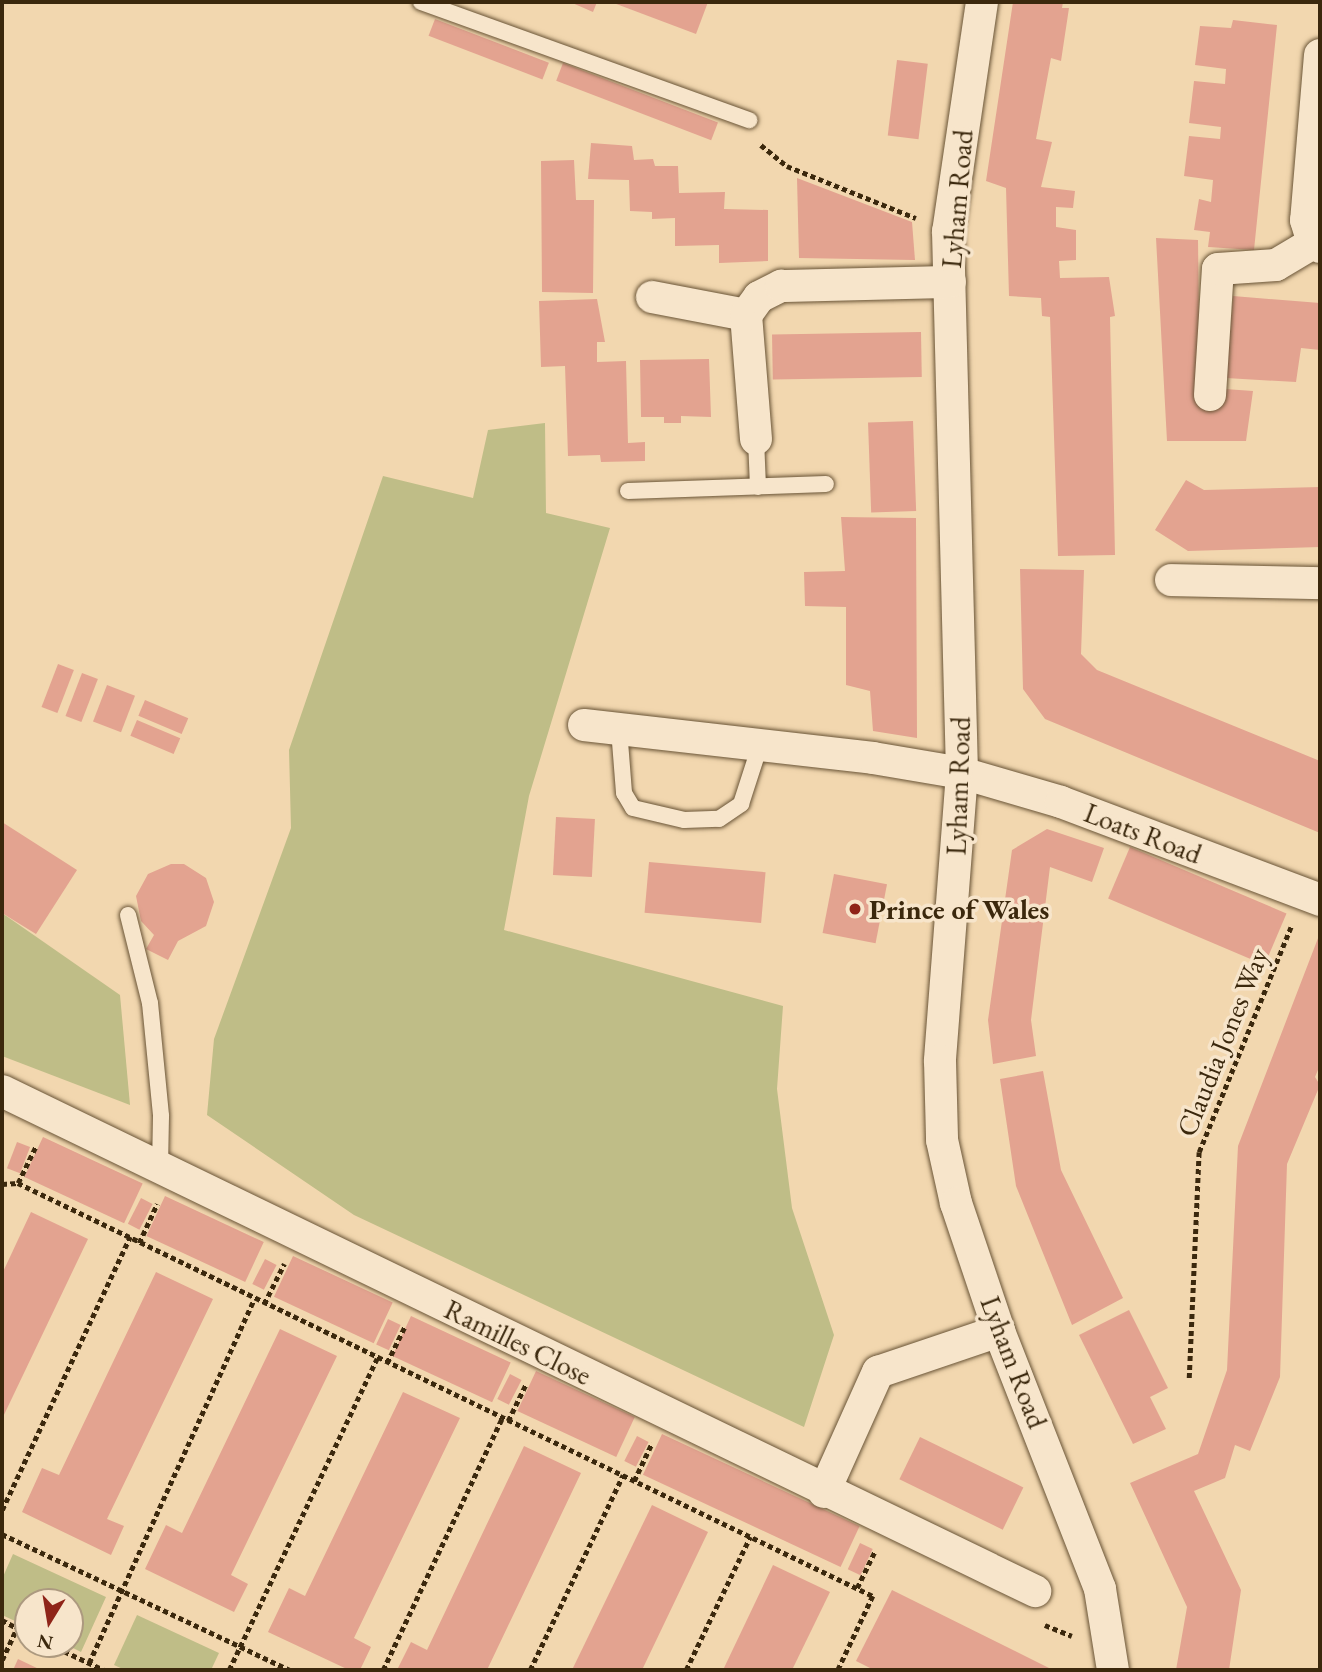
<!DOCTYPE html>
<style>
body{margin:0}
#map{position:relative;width:1322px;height:1672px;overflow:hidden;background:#f2d7af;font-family:"EB Garamond",serif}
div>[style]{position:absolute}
.green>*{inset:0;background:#bfbd87}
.building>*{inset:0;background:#e3a390;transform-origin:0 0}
.path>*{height:4.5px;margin-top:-2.25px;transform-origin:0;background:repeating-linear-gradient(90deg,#3b280d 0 5px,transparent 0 8.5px)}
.roads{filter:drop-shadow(0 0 2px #695436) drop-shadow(0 0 2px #695436)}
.lane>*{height:16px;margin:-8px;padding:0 8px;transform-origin:8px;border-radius:8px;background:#f7e5cb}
.street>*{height:32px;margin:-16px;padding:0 16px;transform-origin:16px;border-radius:16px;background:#f7e5cb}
.dots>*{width:19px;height:19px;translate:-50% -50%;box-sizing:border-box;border:4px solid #f7e5cb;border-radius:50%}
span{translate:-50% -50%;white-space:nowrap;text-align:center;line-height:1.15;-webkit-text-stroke:7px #f7e5cb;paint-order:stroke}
.street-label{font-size:28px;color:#3b280d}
.poi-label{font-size:28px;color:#3b280d;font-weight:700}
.left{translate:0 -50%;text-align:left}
.frame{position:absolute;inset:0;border:4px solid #3b280d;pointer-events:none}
.north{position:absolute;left:14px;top:1588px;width:70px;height:70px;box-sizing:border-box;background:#f7e5cb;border:2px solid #ac997f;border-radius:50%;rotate:191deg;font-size:19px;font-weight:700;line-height:28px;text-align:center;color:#3b280d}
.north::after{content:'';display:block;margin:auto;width:24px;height:32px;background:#8f2418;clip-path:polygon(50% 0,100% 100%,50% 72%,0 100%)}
</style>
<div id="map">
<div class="green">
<div style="clip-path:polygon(545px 423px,546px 513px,610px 528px,529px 796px,504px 930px,783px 1006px,777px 1089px,792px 1208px,834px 1335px,804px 1427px,354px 1215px,207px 1115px,214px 1039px,291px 828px,289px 750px,383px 476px,473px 498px,488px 430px)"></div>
<div style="clip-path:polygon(2px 913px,120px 995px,130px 1105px,2px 1056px)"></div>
<div style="clip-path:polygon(13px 1554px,106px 1597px,81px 1652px,65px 1644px,70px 1644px,70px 1602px,28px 1602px,28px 1627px,2px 1615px,2px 1579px)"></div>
<div style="clip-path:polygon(137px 1615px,219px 1653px,211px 1670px,125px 1670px,114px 1665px)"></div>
</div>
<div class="building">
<div style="clip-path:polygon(570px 2px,597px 2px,593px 12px)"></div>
<div style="clip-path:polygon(611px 2px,708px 2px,696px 34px)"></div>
<div style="clip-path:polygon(1013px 2px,1063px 2px,1062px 8px,1069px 8px,1061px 61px,1051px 58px,1036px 139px,1052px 142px,1041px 187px,1075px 191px,1073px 208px,1056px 207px,1056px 227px,1076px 230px,1076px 260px,1059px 261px,1060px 278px,1109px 277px,1115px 316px,1110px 317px,1115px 555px,1058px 556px,1050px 317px,1042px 316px,1041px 298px,1009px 296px,1006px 188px,986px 181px)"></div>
<div style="left:435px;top:19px;width:122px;height:18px;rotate:21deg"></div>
<div style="clip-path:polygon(1233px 20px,1277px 25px,1254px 250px,1208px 247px,1210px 232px,1194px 230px,1199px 199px,1211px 202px,1213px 180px,1184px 176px,1189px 136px,1220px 139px,1221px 127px,1189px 123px,1194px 81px,1225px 84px,1226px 69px,1195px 65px,1200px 26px,1231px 28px)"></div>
<div style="left:897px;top:60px;width:31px;height:76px;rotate:7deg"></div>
<div style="left:563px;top:63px;width:166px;height:19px;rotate:21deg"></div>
<div style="clip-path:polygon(591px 143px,632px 146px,634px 160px,653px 159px,655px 166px,678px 166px,679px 193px,725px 192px,724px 209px,768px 210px,768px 261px,719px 263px,719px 245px,675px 246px,675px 218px,652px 219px,652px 212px,630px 211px,629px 180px,588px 179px)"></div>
<div style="clip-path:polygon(574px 160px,576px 200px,594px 200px,593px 293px,542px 292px,541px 161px)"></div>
<div style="clip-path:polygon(797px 178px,912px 222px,915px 260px,799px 258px)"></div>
<div style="clip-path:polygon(1156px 238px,1198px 240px,1200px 406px,1220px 407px,1225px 389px,1253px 391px,1246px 441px,1167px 441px)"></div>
<div style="clip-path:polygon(1233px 296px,1320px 303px,1320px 350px,1301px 348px,1296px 382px,1226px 378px)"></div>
<div style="clip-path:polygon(597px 299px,605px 342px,597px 342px,597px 362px,626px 361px,628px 443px,645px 442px,645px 461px,601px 462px,600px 455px,568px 456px,565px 366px,541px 367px,539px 301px)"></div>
<div style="left:921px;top:332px;width:45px;height:149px;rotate:89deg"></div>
<div style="clip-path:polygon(709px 359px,711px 417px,681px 416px,681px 423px,664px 423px,664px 417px,641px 417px,640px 360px)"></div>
<div style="left:913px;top:421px;width:90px;height:45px;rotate:88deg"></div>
<div style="clip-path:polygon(1186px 480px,1204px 490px,1320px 487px,1320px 547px,1188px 551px,1155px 530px)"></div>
<div style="clip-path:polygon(841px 517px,916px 518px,917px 738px,873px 731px,870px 691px,846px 685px,846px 607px,805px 606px,804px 572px,845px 571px)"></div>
<div style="clip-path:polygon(1020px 569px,1084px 570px,1081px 654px,1097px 670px,1320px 761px,1320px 833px,1045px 719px,1023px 689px)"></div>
<div style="left:58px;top:664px;width:17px;height:46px;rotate:21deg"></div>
<div style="left:82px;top:673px;width:17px;height:46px;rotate:21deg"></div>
<div style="left:107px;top:685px;width:30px;height:39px;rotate:21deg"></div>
<div style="left:145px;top:700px;width:47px;height:17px;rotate:23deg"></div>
<div style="left:137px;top:720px;width:47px;height:17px;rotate:23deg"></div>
<div style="left:556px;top:817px;width:39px;height:58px;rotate:3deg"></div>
<div style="clip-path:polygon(2px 822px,77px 870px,36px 934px,2px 913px)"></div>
<div style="clip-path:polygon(1047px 829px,1104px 848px,1092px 882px,1050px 867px,1031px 1020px,1036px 1056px,993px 1064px,988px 1020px,1012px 850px)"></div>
<div style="left:1130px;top:847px;width:170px;height:56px;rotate:23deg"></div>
<div style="left:649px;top:862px;width:117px;height:51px;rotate:5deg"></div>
<div style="clip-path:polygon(171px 864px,184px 864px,206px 878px,214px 902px,206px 926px,178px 941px,168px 960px,146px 949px,154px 935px,141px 921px,136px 896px,148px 874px)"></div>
<div style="left:834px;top:874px;width:54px;height:60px;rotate:11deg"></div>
<div style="clip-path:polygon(1320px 933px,1320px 1065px,1315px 1077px,1320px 1085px,1287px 1164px,1280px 1377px,1250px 1451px,1235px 1445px,1225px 1478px,1194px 1491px,1241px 1590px,1229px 1670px,1176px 1670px,1187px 1607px,1130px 1483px,1198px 1454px,1227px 1370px,1238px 1146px)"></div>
<div style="clip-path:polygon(1043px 1071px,1061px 1170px,1123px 1298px,1072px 1325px,1016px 1186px,1000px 1079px)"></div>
<div style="left:43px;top:1137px;width:110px;height:44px;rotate:25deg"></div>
<div style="left:17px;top:1142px;width:14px;height:28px;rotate:21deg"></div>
<div style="left:165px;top:1196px;width:109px;height:44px;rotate:25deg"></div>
<div style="left:141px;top:1198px;width:13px;height:29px;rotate:27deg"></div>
<div style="clip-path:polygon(31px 1212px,88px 1239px,2px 1419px,2px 1274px)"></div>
<div style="left:293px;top:1256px;width:110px;height:45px;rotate:25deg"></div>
<div style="left:265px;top:1259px;width:13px;height:28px;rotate:27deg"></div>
<div style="clip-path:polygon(156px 1272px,213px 1299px,107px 1519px,124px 1526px,111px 1555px,22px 1512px,42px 1468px,59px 1475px)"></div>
<div style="clip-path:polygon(1129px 1310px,1168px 1388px,1150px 1397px,1166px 1429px,1133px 1444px,1079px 1335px)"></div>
<div style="left:411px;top:1316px;width:110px;height:44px;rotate:25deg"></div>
<div style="left:388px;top:1319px;width:14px;height:28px;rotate:25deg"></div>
<div style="clip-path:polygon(280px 1329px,337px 1356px,231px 1575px,248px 1584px,234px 1612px,145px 1569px,166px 1525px,182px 1533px)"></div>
<div style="left:536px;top:1371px;width:109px;height:44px;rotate:25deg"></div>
<div style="left:510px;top:1374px;width:13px;height:28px;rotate:27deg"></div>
<div style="clip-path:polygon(403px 1392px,460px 1418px,354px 1638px,371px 1647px,360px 1670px,349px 1670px,268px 1632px,289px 1588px,305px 1596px)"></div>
<div style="left:662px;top:1434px;width:218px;height:45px;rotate:25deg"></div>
<div style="left:637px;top:1436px;width:13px;height:28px;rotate:27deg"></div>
<div style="left:920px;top:1437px;width:115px;height:47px;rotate:26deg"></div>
<div style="clip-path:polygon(524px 1446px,581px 1473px,487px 1670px,397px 1670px,411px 1642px,427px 1650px)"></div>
<div style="clip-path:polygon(652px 1505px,708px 1532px,642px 1670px,572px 1670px)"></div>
<div style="left:860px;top:1543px;width:14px;height:29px;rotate:25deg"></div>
<div style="clip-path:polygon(773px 1565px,830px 1592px,792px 1670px,723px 1670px)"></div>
<div style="clip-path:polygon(892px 1590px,1053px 1670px,874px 1670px,856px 1661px)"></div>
<div style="clip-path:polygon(18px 1659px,41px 1670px,13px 1670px)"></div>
</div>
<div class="path">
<div style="left:761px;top:145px;width:33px;rotate:39deg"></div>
<div style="left:787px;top:166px;width:139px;rotate:22deg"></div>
<div style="left:18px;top:1183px;width:41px;rotate:-64.1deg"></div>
<div style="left:2px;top:1184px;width:16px;rotate:-4deg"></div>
<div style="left:18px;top:1183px;width:950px;rotate:25.78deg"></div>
<div style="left:873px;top:1596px;width:82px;rotate:115.3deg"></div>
<div style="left:139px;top:1243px;width:43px;rotate:-65.2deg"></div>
<div style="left:264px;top:1304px;width:45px;rotate:-63.4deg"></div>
<div style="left:387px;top:1363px;width:41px;rotate:-64.1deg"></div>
<div style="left:1189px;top:1378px;width:226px;rotate:-87.5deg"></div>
<div style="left:1199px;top:1152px;width:243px;rotate:-67.8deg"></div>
<div style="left:508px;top:1421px;width:41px;rotate:-64.1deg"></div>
<div style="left:634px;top:1481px;width:42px;rotate:-64.7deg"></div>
<div style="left:2px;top:1510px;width:302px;rotate:-64.9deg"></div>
<div style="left:2px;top:1534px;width:318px;rotate:25.3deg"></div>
<div style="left:857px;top:1588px;width:41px;rotate:-64.1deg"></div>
<div style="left:2px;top:1620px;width:30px;rotate:28deg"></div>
<div style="left:1045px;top:1625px;width:29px;rotate:22deg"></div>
<div style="left:49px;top:1644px;width:61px;rotate:25.3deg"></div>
<div style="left:2px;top:1660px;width:35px;rotate:-65deg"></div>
<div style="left:89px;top:1663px;width:399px;rotate:-65.6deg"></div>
<div style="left:229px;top:1670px;width:345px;rotate:-64.6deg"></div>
<div style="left:383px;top:1670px;width:279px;rotate:-64.7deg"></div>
<div style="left:530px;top:1670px;width:216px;rotate:-64.5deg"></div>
<div style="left:686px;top:1670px;width:148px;rotate:-64.3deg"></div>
</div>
<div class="roads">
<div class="lane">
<div style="left:421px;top:2px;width:349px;rotate:19.8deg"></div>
<div style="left:756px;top:439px;width:48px;rotate:87.6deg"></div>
<div style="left:628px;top:491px;width:198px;rotate:-2deg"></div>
<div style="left:619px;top:729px;width:64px;rotate:85.5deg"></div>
<div style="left:624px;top:793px;width:17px;rotate:59deg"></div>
<div style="left:633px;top:808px;width:52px;rotate:13.2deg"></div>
<div style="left:684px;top:820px;width:35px;rotate:-2deg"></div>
<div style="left:719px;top:819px;width:27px;rotate:-34deg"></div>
<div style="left:741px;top:804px;width:62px;rotate:-72.1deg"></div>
<div style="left:128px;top:915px;width:91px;rotate:76deg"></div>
<div style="left:150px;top:1003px;width:114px;rotate:84.4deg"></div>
<div style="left:161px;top:1116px;width:54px;rotate:91.1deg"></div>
</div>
<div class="street">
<div style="left:982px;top:2px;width:232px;rotate:98.4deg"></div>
<div style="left:948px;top:231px;width:542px;rotate:88.52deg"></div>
<div style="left:962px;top:773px;width:289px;rotate:94.4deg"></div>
<div style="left:940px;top:1061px;width:79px;rotate:88.5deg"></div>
<div style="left:942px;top:1140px;width:65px;rotate:77.5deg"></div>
<div style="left:956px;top:1203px;width:135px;rotate:71.4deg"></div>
<div style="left:999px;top:1331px;width:277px;rotate:68.6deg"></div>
<div style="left:1100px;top:1589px;width:82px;rotate:80.9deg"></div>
<div style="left:1320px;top:55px;width:166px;rotate:94.8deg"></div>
<div style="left:1306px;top:220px;width:24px;rotate:73deg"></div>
<div style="left:1313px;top:243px;width:8px;rotate:30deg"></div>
<div style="left:652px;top:297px;width:96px;rotate:10.8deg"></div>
<div style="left:1210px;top:395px;width:126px;rotate:-86.4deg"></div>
<div style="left:1218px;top:269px;width:58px;rotate:-3.9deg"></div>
<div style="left:1276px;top:265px;width:43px;rotate:-30.7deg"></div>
<div style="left:756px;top:439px;width:124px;rotate:-94.6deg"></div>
<div style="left:746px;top:315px;width:22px;rotate:-54deg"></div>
<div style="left:759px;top:297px;width:25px;rotate:-27deg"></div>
<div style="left:781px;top:286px;width:169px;rotate:-1.4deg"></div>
<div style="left:1171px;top:580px;width:149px;rotate:1.2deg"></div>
<div style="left:584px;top:725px;width:291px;rotate:6.5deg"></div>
<div style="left:873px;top:758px;width:90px;rotate:9.6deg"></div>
<div style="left:962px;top:773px;width:103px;rotate:16.3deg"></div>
<div style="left:1061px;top:802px;width:277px;rotate:20.7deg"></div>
<div style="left:2px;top:1091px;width:1148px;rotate:25.83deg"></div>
<div style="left:824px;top:1492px;width:132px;rotate:-65.8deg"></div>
<div style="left:878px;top:1372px;width:128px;rotate:-18.7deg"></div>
</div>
</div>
<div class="dots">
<div style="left:855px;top:909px;background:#8f2418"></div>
</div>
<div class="street-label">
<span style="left:957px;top:199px;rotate:-85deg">Lyham Road</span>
<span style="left:958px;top:786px;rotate:-88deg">Lyham Road</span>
<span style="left:1143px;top:833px;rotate:21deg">Loats Road</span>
<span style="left:1222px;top:1042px;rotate:-68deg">Claudia Jones Way</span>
<span style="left:518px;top:1342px;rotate:26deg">Ramilles Close</span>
<span style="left:1014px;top:1362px;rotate:69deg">Lyham Road</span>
</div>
<div class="poi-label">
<span class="left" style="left:869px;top:909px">Prince of Wales</span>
</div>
<div class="frame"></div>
<div class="north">N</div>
</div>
